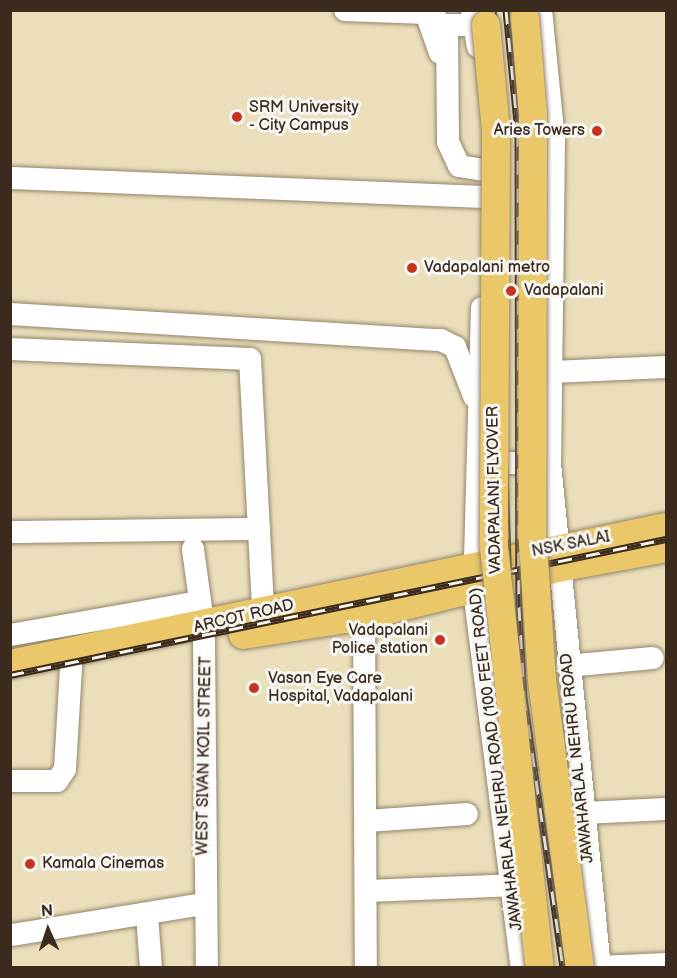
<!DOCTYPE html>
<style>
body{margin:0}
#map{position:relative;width:677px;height:978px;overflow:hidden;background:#ebdfbb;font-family:"Balsamiq Sans",sans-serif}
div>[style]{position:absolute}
.roads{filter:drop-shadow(0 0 2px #93846c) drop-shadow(0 0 2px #93846c)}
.minor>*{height:22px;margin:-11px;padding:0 11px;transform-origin:11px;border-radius:11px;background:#fff}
.major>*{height:28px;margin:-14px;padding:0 14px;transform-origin:14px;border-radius:14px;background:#eac769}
.rail>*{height:7px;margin-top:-3.5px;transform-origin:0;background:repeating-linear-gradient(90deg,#f6f6f2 0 14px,#3b2a1e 0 28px);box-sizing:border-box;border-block:2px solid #3b2a1e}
.bridges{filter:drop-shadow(0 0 2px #93846c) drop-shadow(0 0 2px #93846c)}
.major-bridge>*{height:28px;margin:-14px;padding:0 14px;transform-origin:14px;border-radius:14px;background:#eac769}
.dots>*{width:16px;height:16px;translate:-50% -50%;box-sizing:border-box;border:3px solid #f6f6f2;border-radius:50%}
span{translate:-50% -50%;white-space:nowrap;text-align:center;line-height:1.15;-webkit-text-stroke:6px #f6f6f2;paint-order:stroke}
.poi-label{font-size:16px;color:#3b2a1e}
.left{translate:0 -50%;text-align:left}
.right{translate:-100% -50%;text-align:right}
.street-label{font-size:16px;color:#3b2a1e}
.frame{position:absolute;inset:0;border:12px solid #3b2a1e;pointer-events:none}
.north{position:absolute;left:18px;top:900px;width:60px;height:60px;-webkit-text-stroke:4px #f6f6f2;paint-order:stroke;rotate:357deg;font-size:16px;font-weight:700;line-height:24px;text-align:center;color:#3b2a1e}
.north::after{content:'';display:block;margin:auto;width:21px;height:27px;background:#3b2a1e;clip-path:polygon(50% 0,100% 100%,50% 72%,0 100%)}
</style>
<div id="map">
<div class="roads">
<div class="minor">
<div style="left:345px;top:10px;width:81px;rotate:2.1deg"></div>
<div style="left:426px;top:13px;width:13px;rotate:32deg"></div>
<div style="left:472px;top:10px;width:37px;rotate:81deg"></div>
<div style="left:541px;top:10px;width:132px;rotate:84.3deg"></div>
<div style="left:554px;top:141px;width:322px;rotate:90.7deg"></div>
<div style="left:550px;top:463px;width:507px;rotate:84.35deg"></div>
<div style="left:426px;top:13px;width:42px;rotate:70.7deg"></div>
<div style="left:476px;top:25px;width:29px;rotate:180deg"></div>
<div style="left:447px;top:25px;width:117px;rotate:89.5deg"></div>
<div style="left:448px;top:142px;width:26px;rotate:65deg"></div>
<div style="left:459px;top:166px;width:26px;rotate:9deg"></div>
<div style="left:10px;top:178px;width:475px;rotate:2.3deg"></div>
<div style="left:482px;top:308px;width:282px;rotate:91.6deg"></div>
<div style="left:474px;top:590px;width:381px;rotate:82.8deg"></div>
<div style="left:10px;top:314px;width:432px;rotate:3.5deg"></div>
<div style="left:441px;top:340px;width:16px;rotate:27deg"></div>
<div style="left:455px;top:347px;width:53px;rotate:68.8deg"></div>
<div style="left:10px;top:349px;width:240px;rotate:2.4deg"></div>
<div style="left:250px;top:359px;width:266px;rotate:87deg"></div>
<div style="left:552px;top:372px;width:114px;rotate:-2.5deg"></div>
<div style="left:480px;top:463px;width:69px"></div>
<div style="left:10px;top:532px;width:249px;rotate:-0.7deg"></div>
<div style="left:193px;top:549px;width:68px;rotate:82.3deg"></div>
<div style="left:364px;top:616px;width:352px;rotate:89.7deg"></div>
<div style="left:10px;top:635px;width:193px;rotate:-9.9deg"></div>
<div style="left:204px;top:640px;width:328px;rotate:89.5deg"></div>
<div style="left:567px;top:666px;width:86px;rotate:-5.3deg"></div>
<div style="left:10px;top:781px;width:47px"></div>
<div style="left:57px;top:781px;width:14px;rotate:-56deg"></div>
<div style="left:65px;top:769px;width:102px;rotate:-86.6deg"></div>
<div style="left:504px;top:786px;width:68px;rotate:-6.7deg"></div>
<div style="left:584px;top:813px;width:82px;rotate:-2.8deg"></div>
<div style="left:367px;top:821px;width:100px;rotate:-4deg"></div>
<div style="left:366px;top:891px;width:147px;rotate:-2.3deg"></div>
<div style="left:147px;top:915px;width:53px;rotate:85.7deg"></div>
<div style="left:12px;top:935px;width:193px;rotate:-9.2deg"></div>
<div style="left:600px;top:967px;width:66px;rotate:-2.6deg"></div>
</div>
<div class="major">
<div style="left:243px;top:635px;width:122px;rotate:-8.9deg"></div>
<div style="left:364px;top:616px;width:200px;rotate:-13.9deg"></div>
<div style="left:558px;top:568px;width:110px;rotate:-10.5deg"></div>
<div style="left:10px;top:664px;width:670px;rotate:-11.8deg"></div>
</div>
</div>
<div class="rail">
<div style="left:493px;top:10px;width:120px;rotate:83.8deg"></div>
<div style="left:506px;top:129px;width:312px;rotate:90.4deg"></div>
<div style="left:504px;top:441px;width:245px;rotate:88.1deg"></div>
<div style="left:512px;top:686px;width:285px;rotate:82.3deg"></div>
<div style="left:506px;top:10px;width:123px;rotate:84.4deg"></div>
<div style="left:518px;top:132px;width:475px;rotate:89.9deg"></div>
<div style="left:519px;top:607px;width:90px;rotate:86.8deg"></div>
<div style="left:524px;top:697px;width:274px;rotate:81.8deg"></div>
<div style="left:10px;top:675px;width:670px;rotate:-11.71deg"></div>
</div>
<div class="bridges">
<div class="major-bridge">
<div style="left:525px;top:18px;width:97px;rotate:85.3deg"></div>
<div style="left:533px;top:115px;width:414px;rotate:90.1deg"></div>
<div style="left:532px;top:529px;width:151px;rotate:86.2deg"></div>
<div style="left:542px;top:680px;width:290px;rotate:82.5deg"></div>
<div style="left:486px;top:25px;width:105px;rotate:84.6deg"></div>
<div style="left:496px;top:130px;width:417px;rotate:90.3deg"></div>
<div style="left:494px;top:547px;width:424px;rotate:83.8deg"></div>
</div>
</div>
<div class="dots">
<div style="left:237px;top:117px;background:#c8321e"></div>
<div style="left:597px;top:131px;background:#c8321e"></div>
<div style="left:412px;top:268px;background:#c8321e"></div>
<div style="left:511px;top:291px;background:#c8321e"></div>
<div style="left:440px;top:640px;background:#c8321e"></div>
<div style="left:254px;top:688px;background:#c8321e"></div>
<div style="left:30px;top:864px;background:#c8321e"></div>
</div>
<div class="poi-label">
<span class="left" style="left:249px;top:117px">SRM University<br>- City Campus</span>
<span class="right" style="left:585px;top:131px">Aries Towers</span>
<span class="left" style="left:424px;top:268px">Vadapalani metro</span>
<span class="left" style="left:524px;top:291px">Vadapalani</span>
<span class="right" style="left:428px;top:640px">Vadapalani<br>Police station</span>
<span class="left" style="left:268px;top:688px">Vasan Eye Care<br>Hospital, Vadapalani</span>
<span class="left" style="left:42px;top:864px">Kamala Cinemas</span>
</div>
<div class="street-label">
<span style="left:495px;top:490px;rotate:-91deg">VADAPALANI FLYOVER</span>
<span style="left:571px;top:545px;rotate:-11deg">NSK SALAI</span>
<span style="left:244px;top:617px;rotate:-13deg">ARCOT ROAD</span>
<span style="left:205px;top:756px;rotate:-89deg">WEST SIVAN KOIL STREET</span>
<span style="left:578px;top:758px;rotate:-96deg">JAWAHARLAL NEHRU ROAD</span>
<span style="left:497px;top:759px;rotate:-97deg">JAWAHARLAL NEHRU ROAD (100 FEET ROAD)</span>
</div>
<div class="frame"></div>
<div class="north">N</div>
</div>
